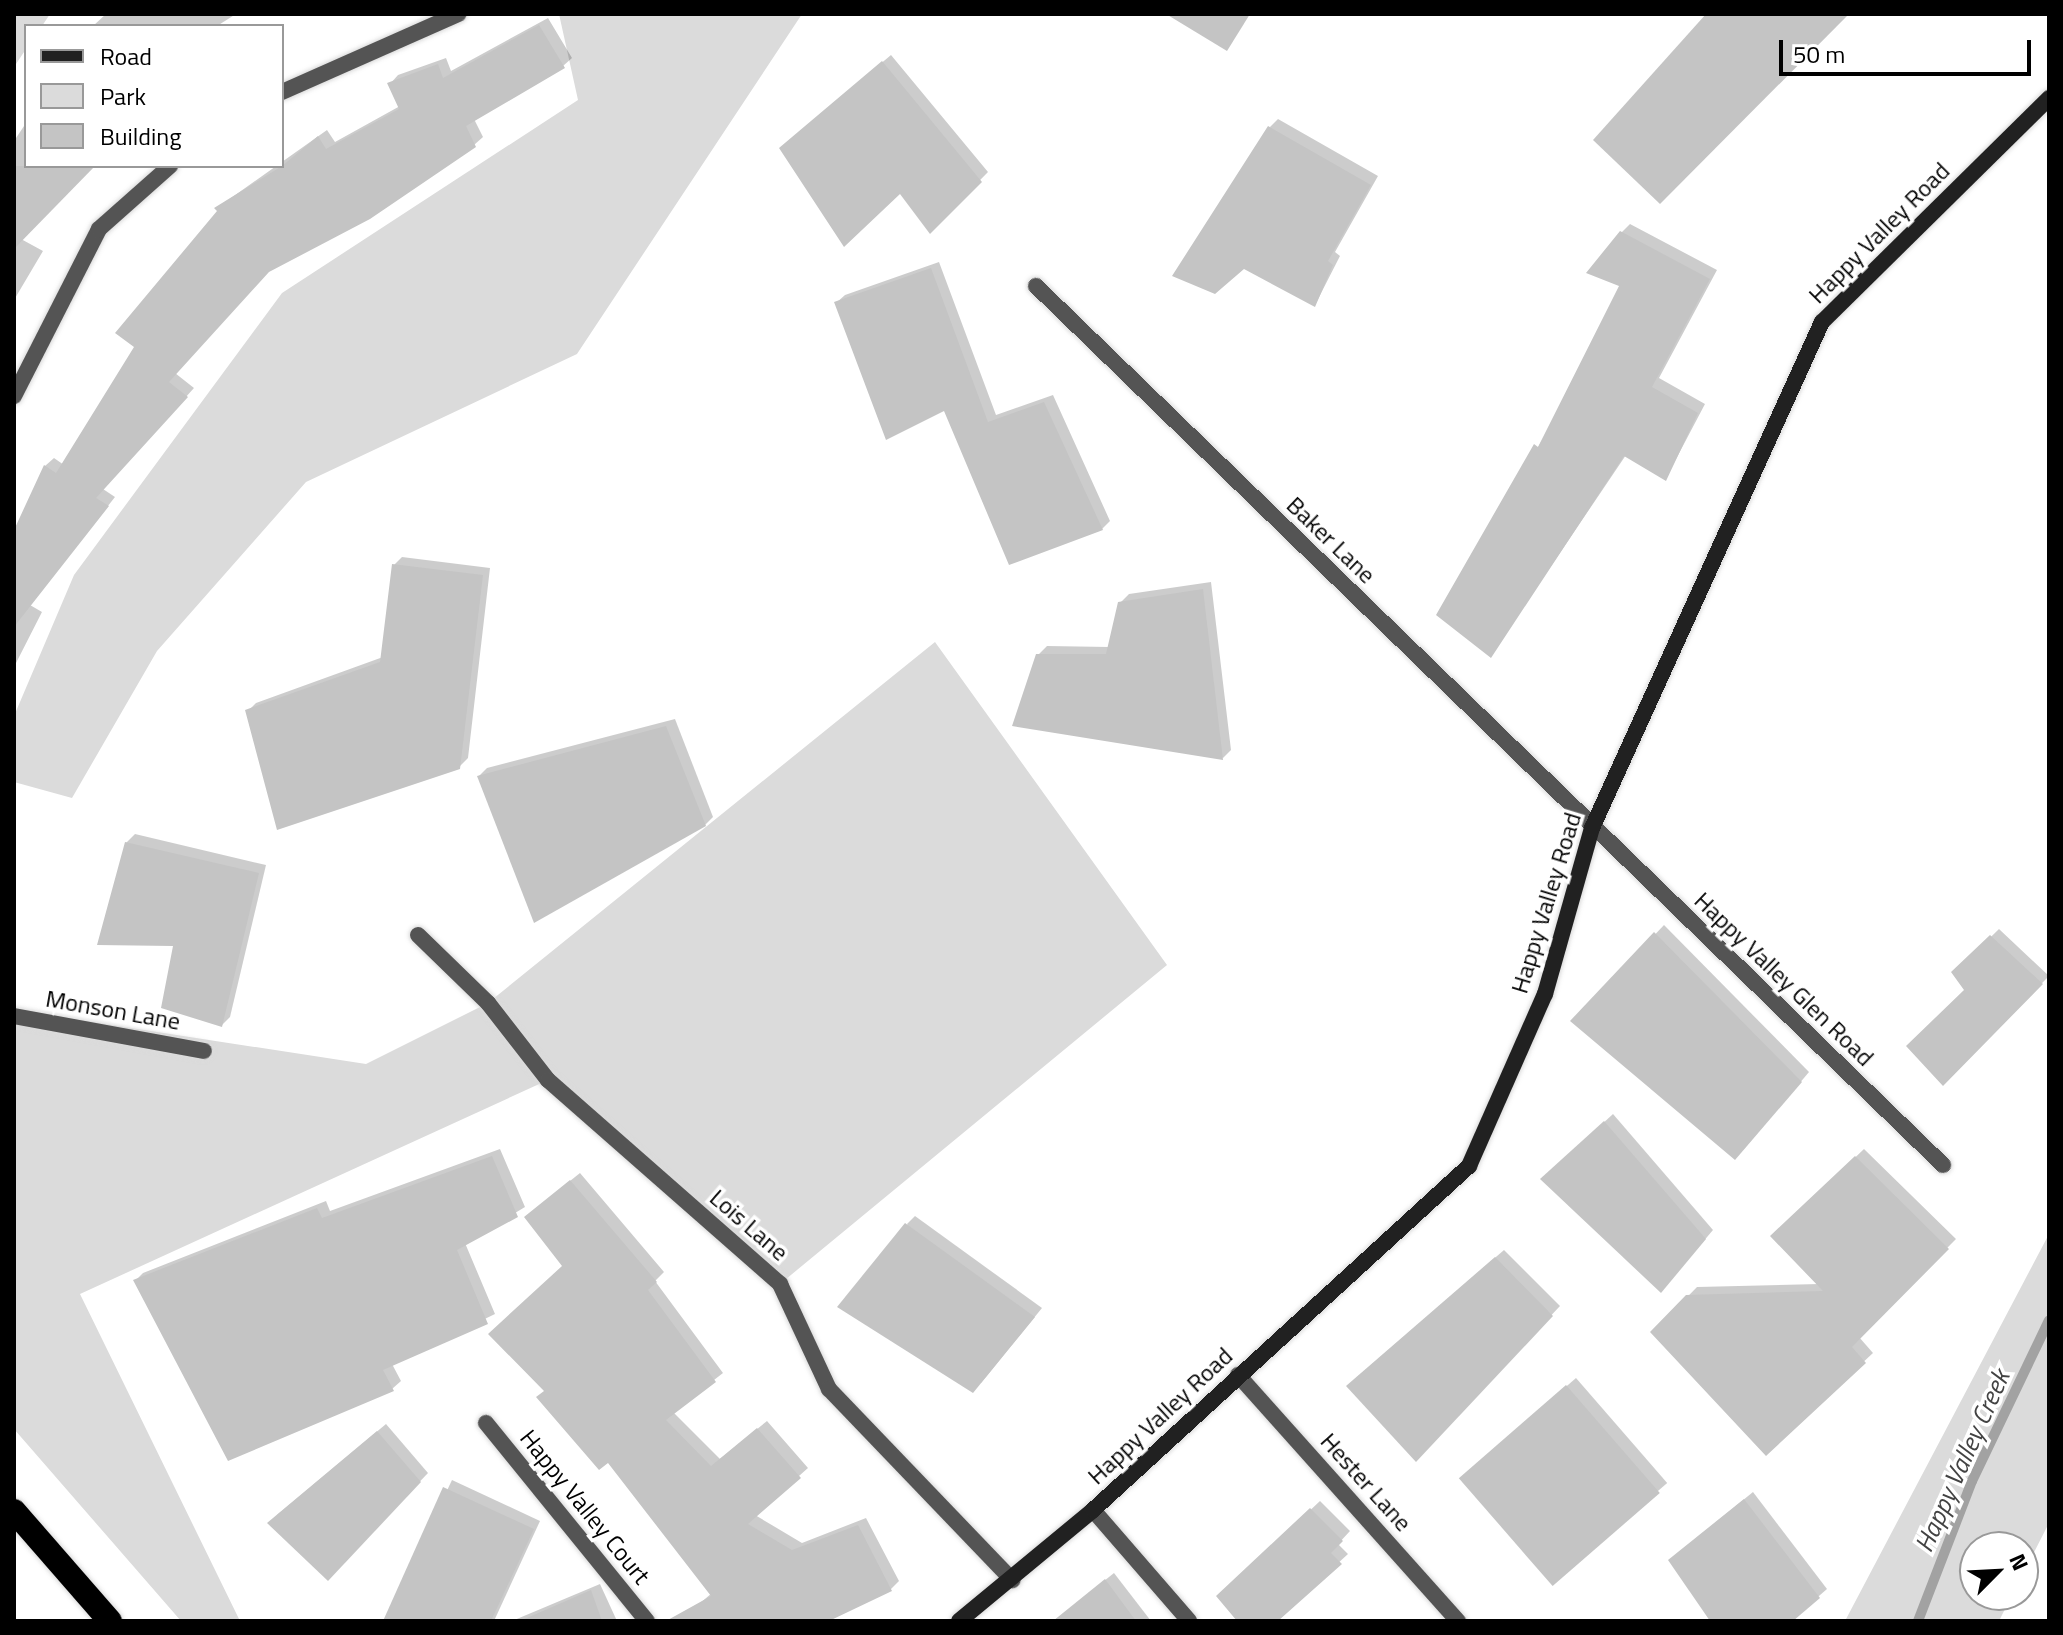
<!DOCTYPE html>
<style>
body{margin:0}
#map{position:relative;width:2063px;height:1635px;overflow:hidden;background:#fff;font-family:"Titillium Web",sans-serif}
div>[style]{position:absolute}
.green>*{inset:0;background:#dbdbdb}
.shadow>*{inset:0;background:#0003;transform-origin:0 0}
.stream>*{height:10px;margin:-5px;padding:0 5px;transform-origin:5px;border-radius:5px;background:#a2a2a2}
.building>*{inset:0;background:#c4c4c4;transform-origin:0 0}
.roads{filter:drop-shadow(0 0 2px #dbdbdb) drop-shadow(0 0 2px #dbdbdb)}
.street>*{height:16px;margin:-8px;padding:0 8px;transform-origin:8px;border-radius:8px;background:#545454}
.secondary>*{height:16px;margin:-8px;padding:0 8px;transform-origin:8px;border-radius:8px;background:#212121}
.highway>*{height:24px;margin:-12px;padding:0 12px;transform-origin:12px;border-radius:12px;background:#000}
span{translate:-50% -50%;white-space:nowrap;text-align:center;line-height:1.15;-webkit-text-stroke:7px #fff;paint-order:stroke}
.street-label{font-size:24px;color:#000}
.water-label{font-size:26px;color:#434343;font-style:italic}
.frame{position:absolute;inset:0;border:16px solid #000;pointer-events:none}
.legend{position:absolute;left:24px;top:24px;width:260px;height:144px;box-sizing:border-box;background:#fff;border:2px solid #999;margin:0;padding:10px 14px;list-style:none;font-size:24px;color:#000}
.legend li{display:flex;align-items:center;gap:16px;height:40px}
.legend b{width:40px;border:2px solid #999}
.north{position:absolute;left:1959px;top:1531px;width:80px;height:80px;box-sizing:border-box;background:#fff;border:2px solid #999;border-radius:50%;rotate:66deg;font-size:22px;font-weight:700;line-height:32px;text-align:center;color:#000}
.north::after{content:'';display:block;margin:auto;width:28px;height:36px;background:#000;clip-path:polygon(50% 0,100% 100%,50% 72%,0 100%)}
.scale{position:absolute;left:1779px;top:40px;width:252px;height:36px;box-sizing:border-box;border:4px solid #000;border-top:0;padding-left:10px;font-size:24px;line-height:28px;white-space:nowrap;color:#000;-webkit-text-stroke:6px #fff;paint-order:stroke}
</style>
<div id="map">
<div class="green">
<div style="clip-path:polygon(14px 14px,50px 14px,42px 26px,26px 26px,26px 49px,14px 67px)"></div>
<div style="clip-path:polygon(559px 14px,802px 14px,577px 354px,306px 482px,157px 651px,72px 798px,14px 782px,14px 716px,74px 575px,282px 293px,578px 100px)"></div>
<div style="clip-path:polygon(935px 642px,1167px 965px,780px 1284px,548px 1080px,80px 1294px,240px 1621px,181px 1621px,14px 1429px,14px 1010px,366px 1064px,488px 1003px)"></div>
<div style="clip-path:polygon(2049px 1234px,2049px 1523px,2023px 1574px,2023px 1547px,1975px 1547px,1975px 1595px,2012px 1595px,1999px 1621px,1845px 1621px)"></div>
</div>
<div class="shadow">
<div style="clip-path:polygon(106px 14px,236px 14px,217px 26px,93px 26px)"></div>
<div style="clip-path:polygon(548px 18px,572px 58px,563px 66px,474px 119px,483px 137px,474px 145px,269px 269px,175px 373px,194px 388px,103px 489px,115px 497px,30px 605px,42px 612px,14px 667px,14px 535px,45px 466px,54px 458px,64px 465px,220px 211px,217px 208px,327px 130px,335px 142px,400px 106px,390px 84px,398px 75px,446px 58px,451px 71px)"></div>
<div style="clip-path:polygon(891px 55px,988px 172px,930px 231px,900px 191px,790px 140px)"></div>
<div style="clip-path:polygon(1278px 119px,1378px 176px,1335px 252px,1340px 256px,1315px 305px,1270px 127px)"></div>
<div style="clip-path:polygon(26px 123px,26px 166px,93px 166px,21px 239px,43px 251px,14px 300px,14px 141px)"></div>
<div style="clip-path:polygon(1630px 224px,1717px 270px,1659px 378px,1705px 404px,1666px 478px,1626px 455px,1491px 655px,1439px 614px,1544px 437px,1622px 285px,1622px 232px)"></div>
<div style="clip-path:polygon(939px 262px,996px 415px,1053px 395px,1110px 521px,1102px 529px,945px 408px,836px 303px,845px 295px)"></div>
<div style="clip-path:polygon(402px 557px,490px 568px,468px 758px,459px 767px,248px 711px,256px 703px,383px 657px,394px 565px)"></div>
<div style="clip-path:polygon(1211px 582px,1231px 750px,1223px 758px,1038px 655px,1047px 646px,1110px 647px,1120px 603px,1129px 594px)"></div>
<div style="clip-path:polygon(675px 719px,713px 817px,705px 825px,479px 776px,487px 768px)"></div>
<div style="clip-path:polygon(135px 834px,266px 865px,230px 1017px,222px 1025px,126px 843px)"></div>
<div style="clip-path:polygon(1664px 925px,1809px 1072px,1743px 1150px,1573px 1021px)"></div>
<div style="clip-path:polygon(1999px 929px,2049px 976px,1943px 1084px,1966px 990px,1954px 973px)"></div>
<div style="clip-path:polygon(1613px 1114px,1713px 1230px,1669px 1282px,1551px 1171px)"></div>
<div style="clip-path:polygon(500px 1149px,525px 1207px,465px 1243px,495px 1314px,392px 1364px,401px 1381px,392px 1389px,135px 1281px,143px 1273px,326px 1201px,330px 1211px)"></div>
<div style="clip-path:polygon(1864px 1149px,1956px 1239px,1859px 1337px,1873px 1353px,1766px 1453px,1653px 1332px,1697px 1287px,1819px 1284px,1773px 1236px)"></div>
<div style="clip-path:polygon(580px 1173px,664px 1272px,655px 1281px,723px 1373px,673px 1412px,720px 1459px,767px 1421px,808px 1468px,755px 1515px,802px 1543px,866px 1518px,899px 1581px,891px 1589px,824px 1621px,704px 1621px,699px 1604px,712px 1593px,609px 1460px,546px 1390px,565px 1265px,535px 1209px)"></div>
<div style="clip-path:polygon(915px 1216px,1042px 1308px,981px 1383px,907px 1224px)"></div>
<div style="clip-path:polygon(1504px 1250px,1560px 1306px,1417px 1459px,1356px 1378px)"></div>
<div style="left:1576px;top:1378px;width:139px;height:152px;rotate:49deg"></div>
<div style="clip-path:polygon(386px 1424px,428px 1473px,328px 1578px,277px 1515px)"></div>
<div style="clip-path:polygon(452px 1480px,540px 1521px,494px 1621px,385px 1621px)"></div>
<div style="clip-path:polygon(1753px 1492px,1827px 1589px,1790px 1621px,1713px 1621px,1679px 1552px)"></div>
<div style="clip-path:polygon(1320px 1501px,1350px 1531px,1338px 1544px,1348px 1554px,1275px 1621px,1240px 1621px,1219px 1596px)"></div>
<div style="clip-path:polygon(1114px 1573px,1151px 1621px,1054px 1621px)"></div>
<div style="clip-path:polygon(600px 1584px,617px 1621px,512px 1621px)"></div>
</div>
<div class="stream">
<div style="left:1918px;top:1621px;width:150px;rotate:-68.9deg"></div>
<div style="left:1972px;top:1481px;width:178px;rotate:-64.4deg"></div>
</div>
<div class="building">
<div style="clip-path:polygon(1166px 14px,1250px 14px,1227px 51px)"></div>
<div style="clip-path:polygon(1706px 14px,1849px 14px,1660px 204px,1593px 140px)"></div>
<div style="clip-path:polygon(539px 25px,565px 68px,466px 126px,476px 147px,370px 219px,269px 272px,169px 382px,188px 397px,96px 498px,109px 506px,14px 627px,14px 530px,44px 465px,56px 473px,134px 347px,115px 333px,217px 211px,214px 208px,282px 166px,318px 136px,326px 149px,399px 109px,387px 83px,438px 64px,443px 78px)"></div>
<div style="clip-path:polygon(882px 61px,982px 182px,930px 234px,900px 194px,844px 247px,779px 148px)"></div>
<div style="clip-path:polygon(1268px 126px,1371px 185px,1328px 261px,1333px 265px,1315px 307px,1244px 269px,1215px 294px,1172px 276px)"></div>
<div style="clip-path:polygon(14px 166px,95px 166px,14px 249px)"></div>
<div style="clip-path:polygon(1620px 231px,1710px 279px,1652px 387px,1698px 413px,1666px 481px,1624px 456px,1491px 658px,1436px 615px,1534px 444px,1538px 447px,1619px 286px,1586px 273px)"></div>
<div style="clip-path:polygon(931px 268px,988px 422px,1044px 402px,1103px 530px,1009px 565px,944px 411px,886px 440px,834px 302px)"></div>
<div style="clip-path:polygon(392px 564px,483px 575px,460px 769px,277px 830px,245px 710px,380px 662px)"></div>
<div style="clip-path:polygon(1203px 589px,1223px 760px,1012px 726px,1036px 654px,1106px 654px,1118px 602px)"></div>
<div style="clip-path:polygon(666px 726px,706px 826px,534px 923px,477px 776px)"></div>
<div style="clip-path:polygon(125px 842px,259px 873px,222px 1027px,161px 1008px,173px 946px,97px 945px)"></div>
<div style="clip-path:polygon(1654px 932px,1802px 1082px,1735px 1160px,1570px 1021px)"></div>
<div style="clip-path:polygon(1990px 935px,2043px 984px,1943px 1086px,1906px 1046px,1964px 990px,1951px 972px)"></div>
<div style="clip-path:polygon(1604px 1121px,1706px 1239px,1661px 1293px,1540px 1179px)"></div>
<div style="clip-path:polygon(492px 1156px,518px 1217px,457px 1250px,488px 1324px,383px 1370px,394px 1391px,228px 1461px,133px 1280px,317px 1208px,322px 1218px)"></div>
<div style="clip-path:polygon(1855px 1156px,1949px 1249px,1852px 1347px,1866px 1363px,1766px 1456px,1650px 1332px,1686px 1295px,1823px 1291px,1770px 1236px)"></div>
<div style="clip-path:polygon(570px 1180px,657px 1282px,648px 1290px,716px 1382px,666px 1420px,711px 1466px,757px 1428px,801px 1478px,748px 1524px,792px 1550px,858px 1525px,892px 1591px,829px 1621px,666px 1621px,711px 1596px,608px 1463px,599px 1470px,536px 1397px,544px 1391px,488px 1334px,562px 1266px,524px 1217px)"></div>
<div style="clip-path:polygon(905px 1223px,1035px 1317px,973px 1393px,837px 1307px)"></div>
<div style="clip-path:polygon(1495px 1257px,1553px 1316px,1416px 1462px,1346px 1386px)"></div>
<div style="left:1566px;top:1385px;width:143px;height:142px;rotate:49deg"></div>
<div style="clip-path:polygon(377px 1431px,421px 1482px,328px 1581px,267px 1523px)"></div>
<div style="clip-path:polygon(443px 1487px,534px 1529px,491px 1621px,383px 1621px)"></div>
<div style="clip-path:polygon(1744px 1499px,1820px 1598px,1793px 1621px,1710px 1621px,1668px 1560px)"></div>
<div style="clip-path:polygon(1310px 1508px,1343px 1541px,1331px 1553px,1342px 1564px,1278px 1621px,1237px 1621px,1216px 1596px)"></div>
<div style="clip-path:polygon(1105px 1579px,1136px 1621px,1053px 1621px)"></div>
<div style="clip-path:polygon(591px 1590px,602px 1621px,520px 1621px)"></div>
</div>
<div class="roads">
<div class="street">
<div style="left:282px;top:92px;width:193px;rotate:-23.9deg"></div>
<div style="left:1036px;top:286px;width:1263px;rotate:44.1deg"></div>
<div style="left:14px;top:396px;width:187px;rotate:-63deg"></div>
<div style="left:99px;top:229px;width:95px;rotate:-41.6deg"></div>
<div style="left:418px;top:935px;width:98px;rotate:44.2deg"></div>
<div style="left:488px;top:1003px;width:98px;rotate:52.1deg"></div>
<div style="left:548px;top:1080px;width:309px;rotate:41.3deg"></div>
<div style="left:780px;top:1284px;width:116px;rotate:65deg"></div>
<div style="left:829px;top:1389px;width:265px;rotate:46.2deg"></div>
<div style="left:14px;top:1016px;width:193px;rotate:10.4deg"></div>
<div style="left:1238px;top:1375px;width:330px;rotate:48.2deg"></div>
<div style="left:486px;top:1423px;width:255px;rotate:50.9deg"></div>
<div style="left:1093px;top:1510px;width:147px;rotate:49.1deg"></div>
</div>
<div class="secondary">
<div style="left:959px;top:1621px;width:174px;rotate:-39.6deg"></div>
<div style="left:1093px;top:1510px;width:510px;rotate:-42.46deg"></div>
<div style="left:1469px;top:1166px;width:188px;rotate:-66.2deg"></div>
<div style="left:1545px;top:994px;width:173px;rotate:-74.2deg"></div>
<div style="left:1592px;top:828px;width:556px;rotate:-65.56deg"></div>
<div style="left:1822px;top:322px;width:319px;rotate:-44.6deg"></div>
</div>
<div class="highway">
<div style="left:14px;top:1511px;width:146px;rotate:48.9deg"></div>
</div>
</div>
<div class="street-label">
<span style="left:1879px;top:233px;rotate:-45deg">Happy Valley Road</span>
<span style="left:1331px;top:540px;rotate:44deg">Baker Lane</span>
<span style="left:1546px;top:903px;rotate:-73deg">Happy Valley Road</span>
<span style="left:1784px;top:979px;rotate:44deg">Happy Valley Glen Road</span>
<span style="left:113px;top:1010px;rotate:10deg">Monson Lane</span>
<span style="left:749px;top:1225px;rotate:41deg">Lois Lane</span>
<span style="left:1160px;top:1416px;rotate:-43deg">Happy Valley Road</span>
<span style="left:1366px;top:1482px;rotate:48deg">Hester Lane</span>
<span style="left:585px;top:1507px;rotate:51deg">Happy Valley Court</span>
</div>
<div class="water-label">
<span style="left:1962px;top:1461px;rotate:-66deg">Happy Valley Creek</span>
</div>
<div class="frame"></div>
<ul class="legend">
<li><b style="height:10px;background:#212121"></b>Road</li>
<li><b style="height:22px;background:#dbdbdb"></b>Park</li>
<li><b style="height:22px;background:#c4c4c4"></b>Building</li>
</ul>
<div class="north">N</div>
<div class="scale">50 m</div>
</div>
